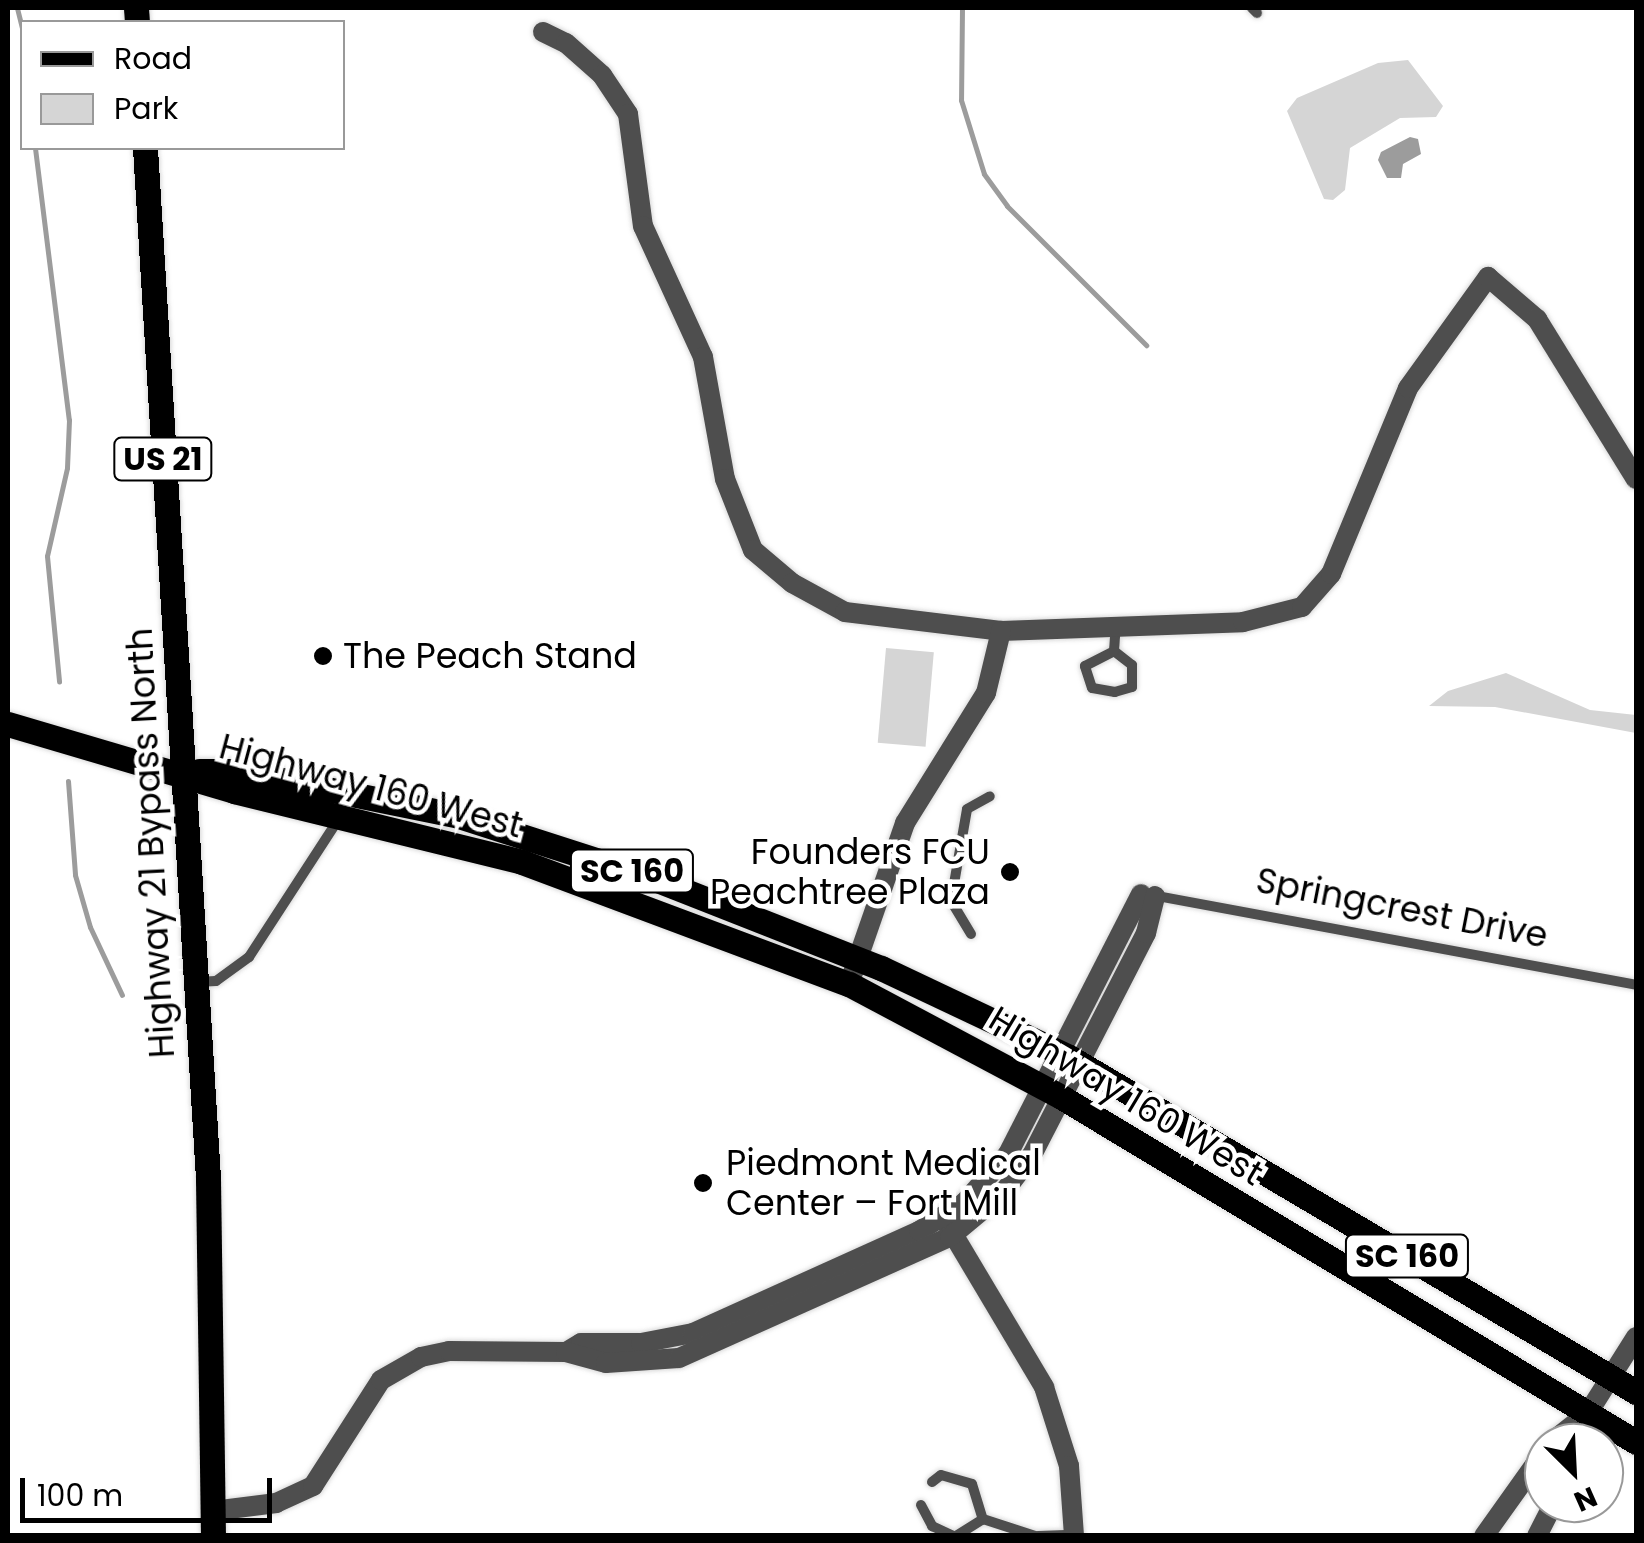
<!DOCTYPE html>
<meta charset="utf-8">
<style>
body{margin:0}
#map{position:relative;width:1644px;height:1543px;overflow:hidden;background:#fff;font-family:Poppins,sans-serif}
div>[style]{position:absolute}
.green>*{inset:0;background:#d5d5d5;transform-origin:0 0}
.water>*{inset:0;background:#9c9c9c}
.stream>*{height:5px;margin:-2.5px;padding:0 2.5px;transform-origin:2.5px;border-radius:2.5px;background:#9c9c9c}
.roads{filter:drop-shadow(0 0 2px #dbdbdb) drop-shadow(0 0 2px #dbdbdb)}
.lane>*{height:10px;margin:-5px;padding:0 5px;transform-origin:5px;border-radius:5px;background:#4e4e4e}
.street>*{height:20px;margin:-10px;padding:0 10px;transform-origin:10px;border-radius:10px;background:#4e4e4e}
.primary>*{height:25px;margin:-12.5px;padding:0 12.5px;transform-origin:12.5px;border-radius:12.5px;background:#000}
.dots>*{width:28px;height:28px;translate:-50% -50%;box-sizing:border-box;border:5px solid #fff;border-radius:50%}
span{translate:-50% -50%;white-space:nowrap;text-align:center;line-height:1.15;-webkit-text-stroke:9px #fff;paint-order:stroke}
.shield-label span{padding:2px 8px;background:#fff;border:2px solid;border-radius:8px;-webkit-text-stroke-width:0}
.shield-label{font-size:32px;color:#000;font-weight:700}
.poi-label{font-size:35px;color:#000}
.left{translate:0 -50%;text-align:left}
.right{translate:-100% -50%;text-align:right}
.street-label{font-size:35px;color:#000}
.frame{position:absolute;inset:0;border:10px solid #000;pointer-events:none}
.legend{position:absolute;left:20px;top:20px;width:325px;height:130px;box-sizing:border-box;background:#fff;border:2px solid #999;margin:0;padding:12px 18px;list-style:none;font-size:30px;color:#000}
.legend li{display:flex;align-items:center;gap:20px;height:50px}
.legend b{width:50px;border:2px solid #999}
.north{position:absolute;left:1524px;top:1423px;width:100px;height:100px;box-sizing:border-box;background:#fff;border:2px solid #999;border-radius:50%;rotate:156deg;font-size:28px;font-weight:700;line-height:40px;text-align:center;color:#000}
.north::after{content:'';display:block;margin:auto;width:35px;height:45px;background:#000;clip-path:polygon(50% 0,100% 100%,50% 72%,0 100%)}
.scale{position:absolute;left:20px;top:1478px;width:252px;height:45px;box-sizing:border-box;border:5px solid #000;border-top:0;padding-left:12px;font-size:30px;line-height:35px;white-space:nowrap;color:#000;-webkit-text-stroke:8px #fff;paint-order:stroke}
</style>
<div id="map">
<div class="green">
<div style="clip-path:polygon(1408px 60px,1443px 106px,1436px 117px,1400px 118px,1350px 148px,1345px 190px,1333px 200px,1324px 199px,1287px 111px,1297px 98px,1378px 63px)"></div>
<div style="left:886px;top:648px;width:48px;height:95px;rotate:5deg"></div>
<div style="clip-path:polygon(1506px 673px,1590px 710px,1636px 715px,1636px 733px,1495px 707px,1429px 706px,1448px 691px)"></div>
</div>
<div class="water">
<div style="clip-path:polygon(1410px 137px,1418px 139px,1421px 154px,1403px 164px,1401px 178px,1387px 178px,1378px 160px,1381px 152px)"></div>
</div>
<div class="stream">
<div style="left:17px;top:8px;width:21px;rotate:76deg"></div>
<div style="left:962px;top:8px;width:92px;rotate:90.6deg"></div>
<div style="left:961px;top:100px;width:77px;rotate:72.7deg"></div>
<div style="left:984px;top:174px;width:39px;rotate:54deg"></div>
<div style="left:1007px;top:206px;width:197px;rotate:45deg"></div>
<div style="left:35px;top:148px;width:274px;rotate:82.9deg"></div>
<div style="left:69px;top:420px;width:48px;rotate:92.4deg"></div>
<div style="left:67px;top:468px;width:90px;rotate:102.8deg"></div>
<div style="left:47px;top:556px;width:126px;rotate:84.5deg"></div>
<div style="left:68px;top:781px;width:94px;rotate:85.7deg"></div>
<div style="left:75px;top:875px;width:54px;rotate:73.9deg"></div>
<div style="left:90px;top:927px;width:75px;rotate:64.8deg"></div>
</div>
<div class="roads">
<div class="lane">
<div style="left:1252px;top:8px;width:7px;rotate:45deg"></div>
<div style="left:1114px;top:651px;width:23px;rotate:38deg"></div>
<div style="left:1132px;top:665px;width:22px;rotate:90deg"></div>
<div style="left:1132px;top:687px;width:18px;rotate:164deg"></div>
<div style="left:1115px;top:692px;width:23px;rotate:-170deg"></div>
<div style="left:1092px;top:688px;width:23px;rotate:-108deg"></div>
<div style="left:1085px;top:666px;width:33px;rotate:-27deg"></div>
<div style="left:1114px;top:651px;width:26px;rotate:-86deg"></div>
<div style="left:1152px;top:895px;width:492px;rotate:10.5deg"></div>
<div style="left:971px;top:934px;width:39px;rotate:-121deg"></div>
<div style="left:951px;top:901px;width:93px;rotate:-80.1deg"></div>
<div style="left:967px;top:809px;width:26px;rotate:-29deg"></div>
<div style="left:197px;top:982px;width:19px;rotate:-3deg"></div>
<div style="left:216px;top:981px;width:41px;rotate:-36deg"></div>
<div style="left:249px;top:957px;width:167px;rotate:-57deg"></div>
<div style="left:932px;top:1482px;width:11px;rotate:-38deg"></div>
<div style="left:941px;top:1475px;width:32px;rotate:16deg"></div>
<div style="left:972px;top:1484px;width:37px;rotate:73deg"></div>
<div style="left:983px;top:1519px;width:55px;rotate:18.1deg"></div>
<div style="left:921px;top:1505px;width:24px;rotate:62deg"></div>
<div style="left:932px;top:1526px;width:23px;rotate:25deg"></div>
<div style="left:956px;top:1536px;width:32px;rotate:-32deg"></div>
<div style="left:1038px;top:1536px;width:35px;rotate:-2deg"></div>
</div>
<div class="street">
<div style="left:543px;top:32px;width:25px;rotate:26deg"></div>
<div style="left:566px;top:43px;width:48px;rotate:41.6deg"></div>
<div style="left:602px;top:75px;width:47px;rotate:56.3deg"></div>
<div style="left:628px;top:114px;width:113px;rotate:82.4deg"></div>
<div style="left:643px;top:226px;width:144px;rotate:65.4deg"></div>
<div style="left:703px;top:357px;width:124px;rotate:79.8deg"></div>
<div style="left:725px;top:479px;width:76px;rotate:68.5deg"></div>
<div style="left:753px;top:550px;width:51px;rotate:40.2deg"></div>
<div style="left:792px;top:583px;width:60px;rotate:28.7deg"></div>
<div style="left:845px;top:612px;width:157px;rotate:6.9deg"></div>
<div style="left:1001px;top:631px;width:242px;rotate:-2.1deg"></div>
<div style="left:1243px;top:622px;width:61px;rotate:-14.3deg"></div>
<div style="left:1302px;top:607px;width:44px;rotate:-48.7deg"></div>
<div style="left:1331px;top:574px;width:201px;rotate:-67.5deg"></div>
<div style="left:1408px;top:388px;width:137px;rotate:-54.2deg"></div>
<div style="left:1488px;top:277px;width:65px;rotate:40.6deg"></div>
<div style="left:1537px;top:319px;width:188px;rotate:58.3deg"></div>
<div style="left:849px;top:984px;width:170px;rotate:-70.8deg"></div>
<div style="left:905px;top:823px;width:153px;rotate:-58.1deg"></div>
<div style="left:986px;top:693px;width:64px;rotate:-76.4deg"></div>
<div style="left:947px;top:1224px;width:190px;rotate:59.2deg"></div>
<div style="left:1044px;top:1387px;width:83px;rotate:72.4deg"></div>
<div style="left:1069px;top:1466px;width:70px;rotate:85.9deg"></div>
<div style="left:566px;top:1352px;width:17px;rotate:-31deg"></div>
<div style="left:581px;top:1343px;width:60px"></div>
<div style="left:641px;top:1343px;width:53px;rotate:-10.9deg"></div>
<div style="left:693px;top:1333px;width:248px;rotate:-24.3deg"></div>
<div style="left:919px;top:1231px;width:53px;rotate:-31.9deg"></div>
<div style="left:964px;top:1203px;width:66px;rotate:-48.1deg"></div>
<div style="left:1008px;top:1154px;width:292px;rotate:-62.9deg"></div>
<div style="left:1550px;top:1443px;width:48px;rotate:-38.3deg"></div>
<div style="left:1588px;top:1413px;width:90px;rotate:-57.7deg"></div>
<div style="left:1587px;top:1443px;width:30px;rotate:-88deg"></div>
<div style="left:213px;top:1511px;width:64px;rotate:-7.2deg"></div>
<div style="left:276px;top:1503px;width:41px;rotate:-24.7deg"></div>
<div style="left:313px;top:1486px;width:126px;rotate:-57.3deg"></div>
<div style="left:381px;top:1380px;width:46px;rotate:-29.9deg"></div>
<div style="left:421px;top:1357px;width:29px;rotate:-12deg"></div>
<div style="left:449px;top:1351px;width:117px;rotate:0.5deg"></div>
<div style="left:566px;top:1352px;width:41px;rotate:15.4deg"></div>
<div style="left:606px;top:1363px;width:73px;rotate:-3.9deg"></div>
<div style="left:679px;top:1358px;width:297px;rotate:-24.1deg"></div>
<div style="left:950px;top:1237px;width:69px;rotate:-39.7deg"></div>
<div style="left:1003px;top:1193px;width:48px;rotate:-52.7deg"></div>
<div style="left:1032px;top:1155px;width:250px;rotate:-62.8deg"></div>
<div style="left:1146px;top:933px;width:38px;rotate:-76deg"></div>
<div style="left:1484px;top:1536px;width:103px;rotate:-54.5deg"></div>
<div style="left:1537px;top:1536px;width:37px;rotate:-63deg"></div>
</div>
<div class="primary">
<div style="left:136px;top:8px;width:14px;rotate:86deg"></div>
<div style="left:145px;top:148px;width:1033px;rotate:86.5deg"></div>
<div style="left:208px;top:1179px;width:357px;rotate:89.2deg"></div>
<div style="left:8px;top:724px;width:236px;rotate:16.5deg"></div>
<div style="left:234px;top:791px;width:297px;rotate:13.8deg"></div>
<div style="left:522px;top:862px;width:349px;rotate:20.5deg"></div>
<div style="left:849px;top:984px;width:242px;rotate:28deg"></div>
<div style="left:1063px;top:1098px;width:668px;rotate:30.98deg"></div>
<div style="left:199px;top:771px;width:39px"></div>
<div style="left:238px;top:771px;width:226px;rotate:11.5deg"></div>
<div style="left:459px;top:816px;width:203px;rotate:17.8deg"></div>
<div style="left:652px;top:878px;width:246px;rotate:21.5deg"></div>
<div style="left:881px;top:968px;width:208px;rotate:25.3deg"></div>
<div style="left:1069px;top:1057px;width:659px;rotate:30.58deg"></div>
</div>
</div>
<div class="dots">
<div style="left:323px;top:656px;background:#000"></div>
<div style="left:1010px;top:872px;background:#000"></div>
<div style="left:703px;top:1183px;background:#000"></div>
</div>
<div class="shield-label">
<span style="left:163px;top:459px">US 21</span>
<span style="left:632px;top:871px">SC 160</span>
<span style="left:1407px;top:1256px">SC 160</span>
</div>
<div class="poi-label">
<span class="left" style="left:343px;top:656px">The Peach Stand</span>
<span class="right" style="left:990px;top:872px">Founders FCU<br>Peachtree Plaza</span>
<span class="left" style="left:726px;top:1183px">Piedmont Medical<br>Center – Fort Mill</span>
</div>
<div class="street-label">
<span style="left:371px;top:786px;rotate:15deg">Highway 160 West</span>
<span style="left:151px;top:843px;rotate:-93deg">Highway 21 Bypass North</span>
<span style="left:1402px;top:908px;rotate:11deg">Springcrest Drive</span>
<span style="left:1126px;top:1096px;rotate:31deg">Highway 160 West</span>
</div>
<div class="frame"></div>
<ul class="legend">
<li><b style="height:12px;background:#000"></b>Road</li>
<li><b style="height:28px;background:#d5d5d5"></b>Park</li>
</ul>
<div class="north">N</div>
<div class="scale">100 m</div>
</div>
